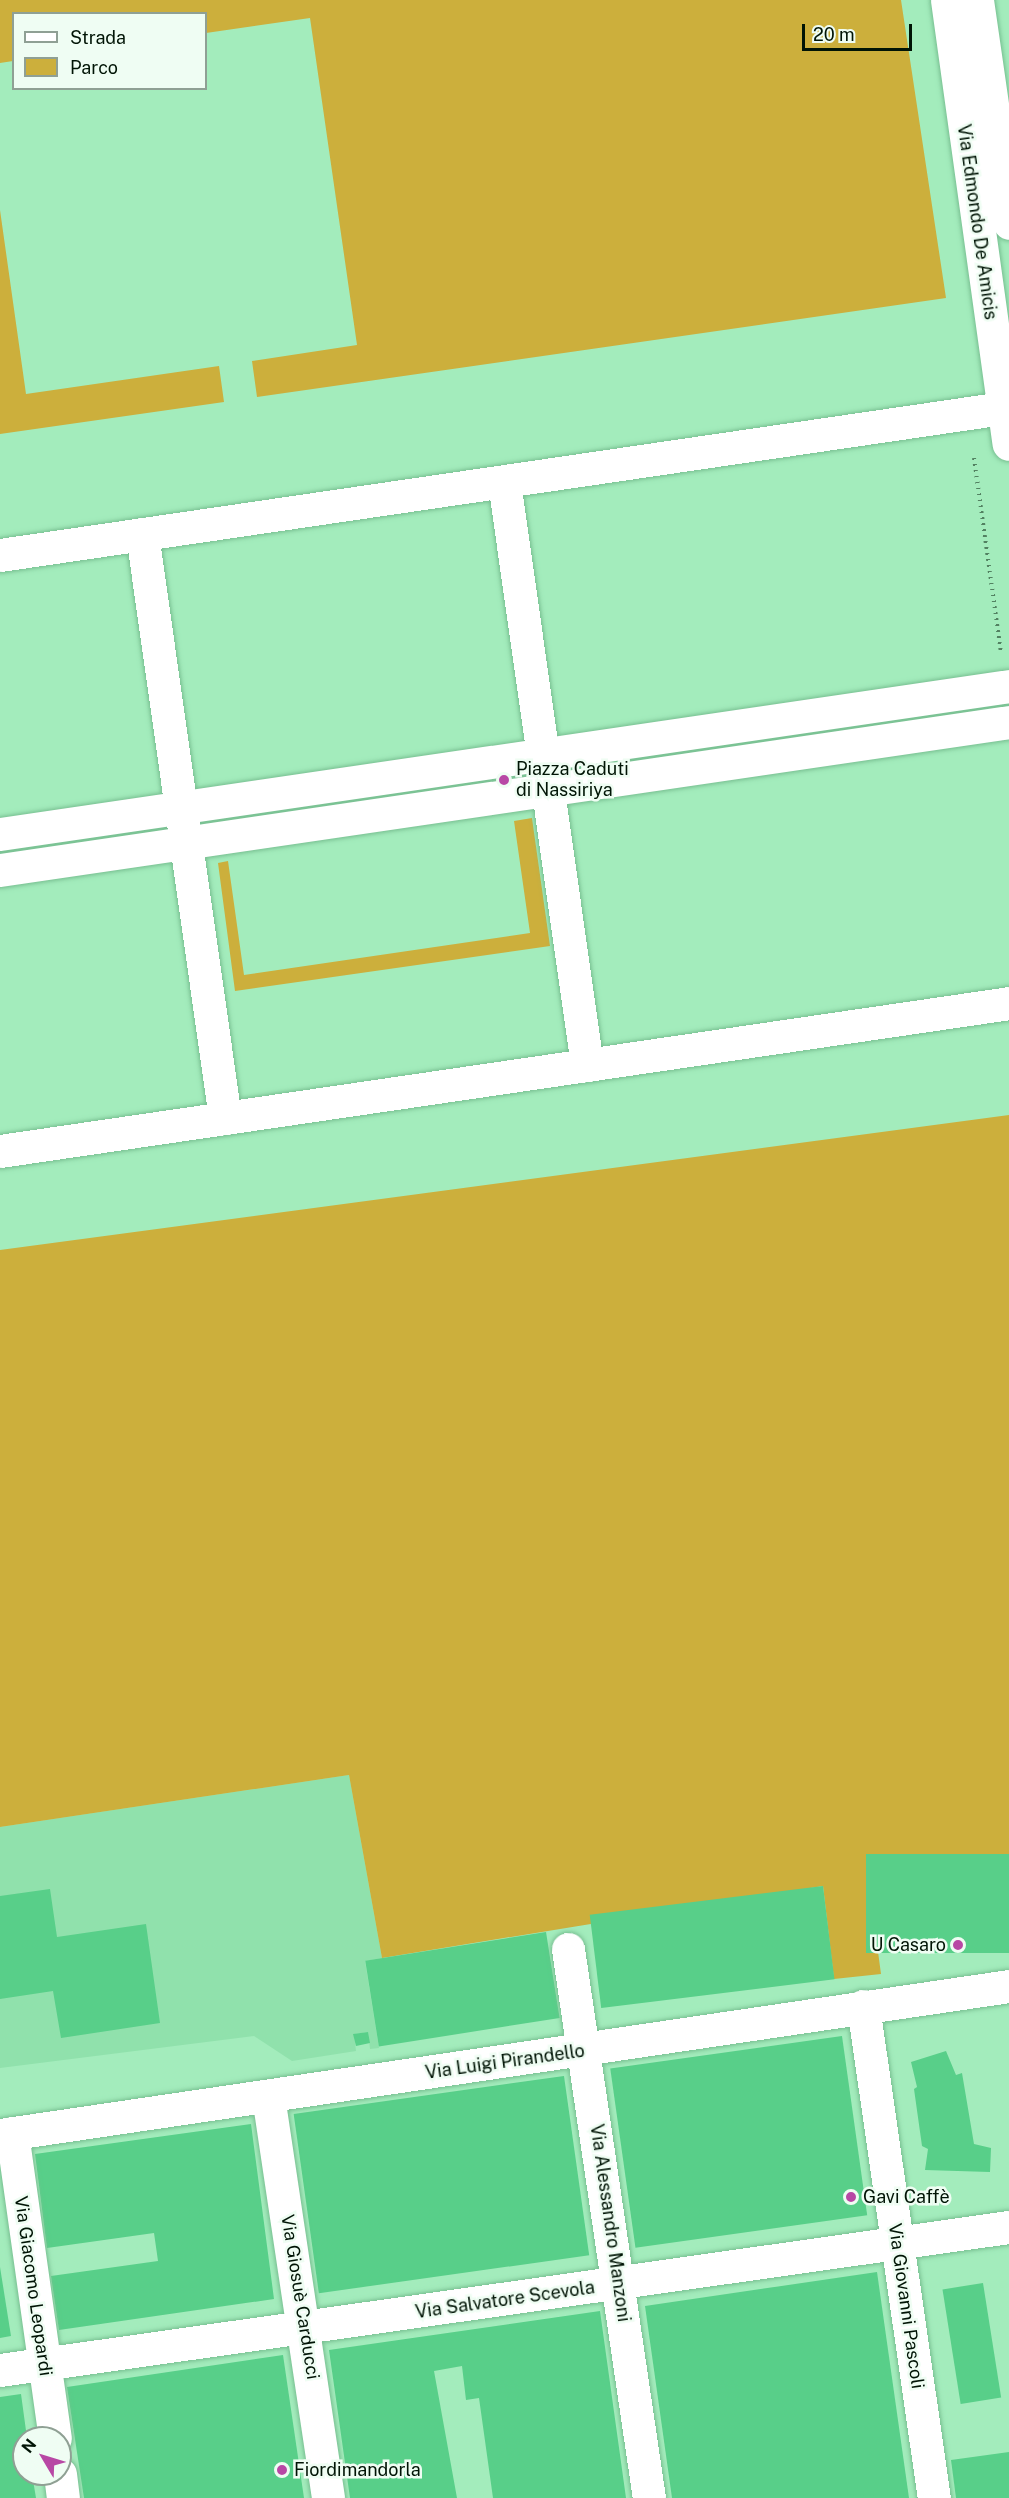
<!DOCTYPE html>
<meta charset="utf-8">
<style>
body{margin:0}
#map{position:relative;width:1009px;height:2498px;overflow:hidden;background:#a3ecbc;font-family:"Public Sans",sans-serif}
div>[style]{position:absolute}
.built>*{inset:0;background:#90e1ac}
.green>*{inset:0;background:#ccaf3c}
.building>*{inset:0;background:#58cf89;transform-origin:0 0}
.path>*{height:4px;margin-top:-2px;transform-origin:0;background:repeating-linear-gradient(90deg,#528161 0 1.5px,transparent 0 6px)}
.roads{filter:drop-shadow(0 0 2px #78bf91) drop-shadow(0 0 2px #78bf91)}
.minor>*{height:33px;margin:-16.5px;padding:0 16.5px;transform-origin:16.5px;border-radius:16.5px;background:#fff}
.major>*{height:33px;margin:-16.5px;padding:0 16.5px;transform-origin:16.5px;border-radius:16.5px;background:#fff}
.dots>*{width:16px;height:16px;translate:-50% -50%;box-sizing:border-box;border:3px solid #effdf3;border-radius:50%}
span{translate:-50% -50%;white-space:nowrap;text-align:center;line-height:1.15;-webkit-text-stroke:5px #effdf3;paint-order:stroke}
.street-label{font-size:18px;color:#001405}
.poi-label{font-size:18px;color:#001405}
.left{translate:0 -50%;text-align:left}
.right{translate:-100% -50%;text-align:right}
.legend{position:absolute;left:12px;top:12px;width:195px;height:78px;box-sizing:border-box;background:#effdf3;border:2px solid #8fa094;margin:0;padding:8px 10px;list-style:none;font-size:18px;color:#001405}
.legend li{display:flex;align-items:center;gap:12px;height:30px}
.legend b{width:30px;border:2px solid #8fa094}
.north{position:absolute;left:12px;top:2426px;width:60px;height:60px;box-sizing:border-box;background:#effdf3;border:2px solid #8fa094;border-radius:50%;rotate:308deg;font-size:16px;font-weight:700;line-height:24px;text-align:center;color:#001405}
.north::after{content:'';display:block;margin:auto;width:21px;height:27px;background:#b848a5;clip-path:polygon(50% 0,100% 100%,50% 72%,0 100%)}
.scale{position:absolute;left:802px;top:24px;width:110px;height:27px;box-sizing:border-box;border:3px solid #001405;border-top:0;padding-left:8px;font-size:18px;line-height:21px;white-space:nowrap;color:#001405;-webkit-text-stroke:4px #effdf3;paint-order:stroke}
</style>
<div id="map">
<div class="built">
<div style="clip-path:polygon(349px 1775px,382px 1958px,365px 1961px,379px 2048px,370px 2049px,368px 2032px,354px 2034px,356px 2051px,292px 2061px,254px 2036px,0 2068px,0 1827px)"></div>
</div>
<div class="green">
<div style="clip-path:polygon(0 0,901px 0,946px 298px,257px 397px,252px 361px,357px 345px,310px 18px,206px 33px,206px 14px,14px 14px,13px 61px,0 63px)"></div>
<div style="clip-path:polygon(0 210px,26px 394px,219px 366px,224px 402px,0 434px)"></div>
<div style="clip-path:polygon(532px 818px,550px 946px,235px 991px,218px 863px,228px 861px,244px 975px,530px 933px,514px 821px)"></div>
<div style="clip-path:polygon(1009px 1115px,1009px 1854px,868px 1877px,881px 1974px,834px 1979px,823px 1886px,382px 1958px,349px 1775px,0 1827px,0 1250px)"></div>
</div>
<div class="building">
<div style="left:1009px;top:1854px;width:99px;height:143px;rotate:90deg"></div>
<div style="left:823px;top:1886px;width:94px;height:235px;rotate:83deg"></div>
<div style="clip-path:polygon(50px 1889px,57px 1937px,146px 1924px,160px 2023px,61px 2038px,53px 1991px,0 1999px,0 1896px)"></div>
<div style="left:546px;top:1932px;width:87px;height:183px;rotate:81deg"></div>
<div style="clip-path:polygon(368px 2032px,370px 2043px,356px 2046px,353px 2034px)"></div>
<div style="left:842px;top:2036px;width:181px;height:234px;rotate:82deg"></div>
<div style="clip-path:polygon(946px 2051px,956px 2075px,962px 2073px,974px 2144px,991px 2148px,990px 2172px,925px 2170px,928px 2149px,922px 2146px,914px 2089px,917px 2087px,911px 2062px)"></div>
<div style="left:564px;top:2076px;width:181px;height:273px;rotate:82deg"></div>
<div style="clip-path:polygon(251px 2124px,274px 2299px,59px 2330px,51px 2276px,158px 2261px,154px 2233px,47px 2248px,35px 2154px)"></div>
<div style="clip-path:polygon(0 2267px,11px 2336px,0 2338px)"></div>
<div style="clip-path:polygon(877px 2272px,909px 2498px,672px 2498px,645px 2306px)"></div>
<div style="left:983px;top:2283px;width:116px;height:41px;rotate:81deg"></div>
<div style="clip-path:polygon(600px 2311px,626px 2498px,493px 2498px,479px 2398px,466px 2400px,462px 2366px,434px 2371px,457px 2498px,350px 2498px,329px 2350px)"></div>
<div style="clip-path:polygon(283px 2355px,304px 2498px,84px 2498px,67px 2387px)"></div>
<div style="clip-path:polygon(21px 2394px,27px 2438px,24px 2438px,24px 2474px,32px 2474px,36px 2498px,0 2498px,0 2397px)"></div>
<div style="clip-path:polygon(1009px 2452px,1009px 2498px,956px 2498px,951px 2460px)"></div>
</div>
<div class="path">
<div style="left:974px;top:458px;width:197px;rotate:82.1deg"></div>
</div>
<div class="roads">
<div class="minor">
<div style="left:504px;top:482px;width:589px;rotate:81.9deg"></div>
<div style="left:142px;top:534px;width:590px;rotate:81.91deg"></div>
<div style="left:0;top:555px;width:1014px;rotate:-8.34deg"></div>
<div style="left:0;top:834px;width:1020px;rotate:-8.34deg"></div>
<div style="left:0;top:870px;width:1020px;rotate:-8.34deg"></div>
<div style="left:0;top:1151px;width:1020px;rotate:-8.34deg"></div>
<div style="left:568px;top:1949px;width:555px;rotate:81.61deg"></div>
<div style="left:863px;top:2006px;width:497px;rotate:81.8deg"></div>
<div style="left:268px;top:2096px;width:406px;rotate:81.5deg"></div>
<div style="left:12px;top:2133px;width:308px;rotate:82deg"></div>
<div style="left:0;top:2135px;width:1020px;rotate:-8.4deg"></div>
<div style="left:0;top:2370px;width:1019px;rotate:-8.07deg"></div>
<div style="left:60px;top:2474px;width:24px;rotate:83deg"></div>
</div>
<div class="major">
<div style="left:947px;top:0;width:448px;rotate:82.1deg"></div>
<div style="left:977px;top:0;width:225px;rotate:81.8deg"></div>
</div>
</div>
<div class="dots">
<div style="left:504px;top:780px;background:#b848a5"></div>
<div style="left:958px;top:1945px;background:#b848a5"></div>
<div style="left:851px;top:2197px;background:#b848a5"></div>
<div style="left:282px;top:2470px;background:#b848a5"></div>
</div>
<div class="street-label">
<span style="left:977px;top:222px;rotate:82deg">Via Edmondo De Amicis</span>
<span style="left:505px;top:2062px;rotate:-8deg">Via Luigi Pirandello</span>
<span style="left:610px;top:2223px;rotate:82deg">Via Alessandro Manzoni</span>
<span style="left:33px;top:2286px;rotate:82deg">Via Giacomo Leopardi</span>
<span style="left:300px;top:2297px;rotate:81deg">Via Giosuè Carducci</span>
<span style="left:505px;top:2300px;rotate:-8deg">Via Salvatore Scevola</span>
<span style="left:906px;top:2306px;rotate:82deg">Via Giovanni Pascoli</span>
</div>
<div class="poi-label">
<span class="left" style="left:516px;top:780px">Piazza Caduti<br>di Nassiriya</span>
<span class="right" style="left:946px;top:1945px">U Casaro</span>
<span class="left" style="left:863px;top:2197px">Gavi Caffè</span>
<span class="left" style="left:294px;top:2470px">Fiordimandorla</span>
</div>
<ul class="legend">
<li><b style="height:8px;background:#fff"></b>Strada</li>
<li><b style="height:16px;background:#ccaf3c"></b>Parco</li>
</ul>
<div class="north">N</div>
<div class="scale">20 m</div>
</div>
